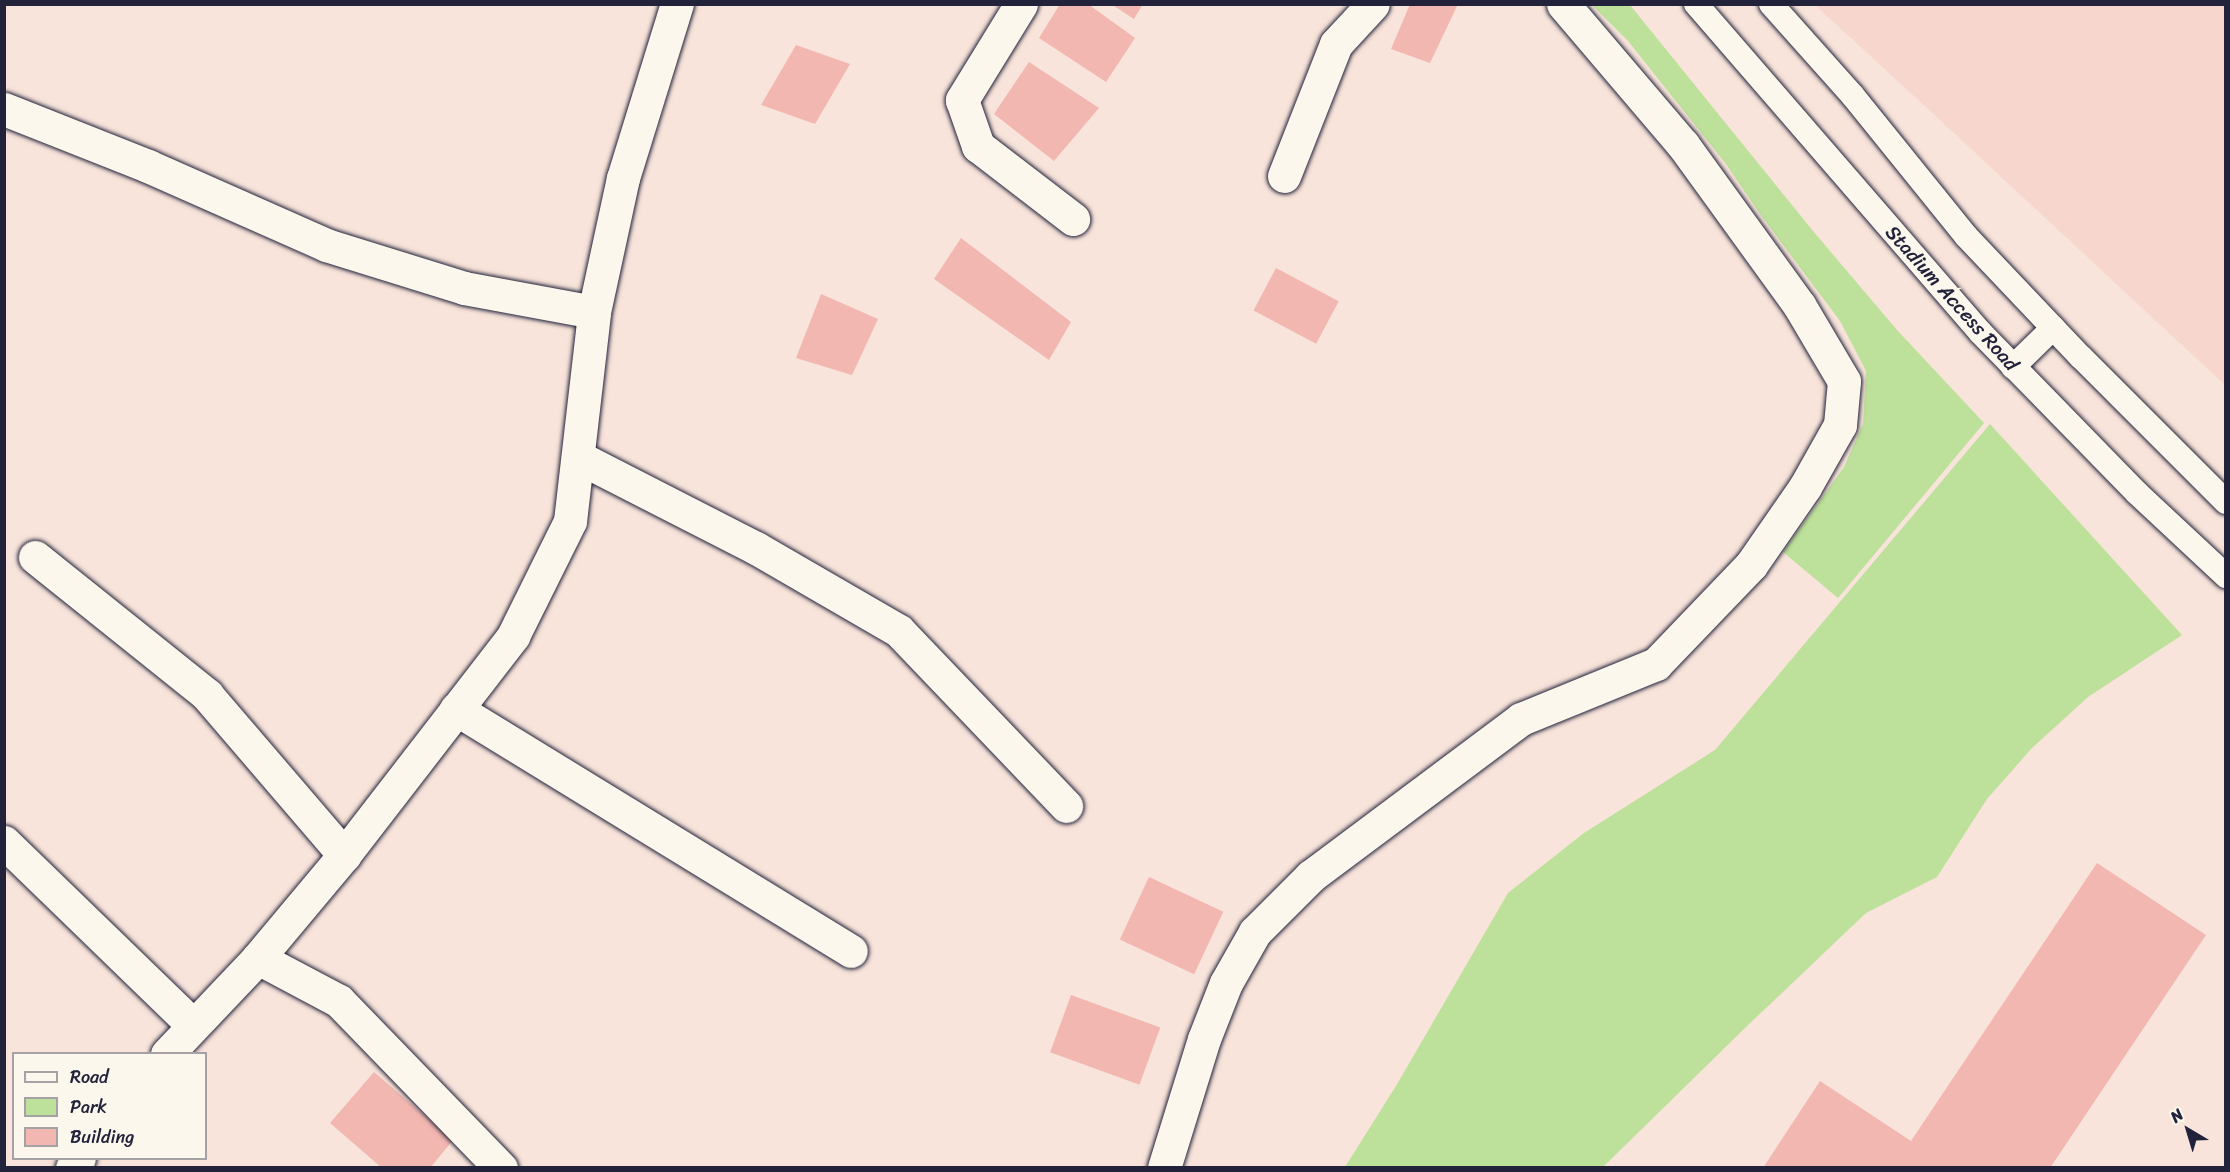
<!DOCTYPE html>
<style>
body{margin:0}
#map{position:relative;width:2230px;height:1172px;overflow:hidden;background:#f8e4da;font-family:Sriracha,sans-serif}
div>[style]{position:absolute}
.built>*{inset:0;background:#f6d6cd}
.green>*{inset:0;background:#bde09a}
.building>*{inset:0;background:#f2b7b0;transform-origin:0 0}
.roads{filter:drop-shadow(0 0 2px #22223b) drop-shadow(0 0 2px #22223b)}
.service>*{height:24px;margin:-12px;padding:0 12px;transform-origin:12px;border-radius:12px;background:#fbf7ec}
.minor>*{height:33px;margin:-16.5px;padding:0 16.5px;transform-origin:16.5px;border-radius:16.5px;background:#fbf7ec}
span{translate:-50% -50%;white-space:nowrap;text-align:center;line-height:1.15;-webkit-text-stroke:6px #fbf7ec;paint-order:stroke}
.street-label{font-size:20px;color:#22223b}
.frame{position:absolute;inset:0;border:6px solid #22223b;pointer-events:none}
.legend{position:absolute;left:12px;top:1052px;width:195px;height:108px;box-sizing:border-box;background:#fbf7ec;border:2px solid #a4a2a5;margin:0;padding:8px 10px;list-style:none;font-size:18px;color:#22223b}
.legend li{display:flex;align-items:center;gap:12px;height:30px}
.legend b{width:30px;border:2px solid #a4a2a5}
.north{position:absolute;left:2158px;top:1100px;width:60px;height:60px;-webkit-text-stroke:4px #fbf7ec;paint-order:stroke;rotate:322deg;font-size:16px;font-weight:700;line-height:24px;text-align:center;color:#22223b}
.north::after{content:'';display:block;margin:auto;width:21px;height:27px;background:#22223b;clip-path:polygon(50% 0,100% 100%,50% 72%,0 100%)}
</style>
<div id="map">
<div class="built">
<div style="clip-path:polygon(1815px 5px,2225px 5px,2225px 385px,1927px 108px)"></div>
</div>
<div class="green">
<div style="clip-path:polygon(1592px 5px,1630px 5px,1813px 231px,1897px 330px,1984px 423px,1838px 598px,1783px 552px,1844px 467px,1863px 424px,1866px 371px,1840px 321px,1760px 214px,1726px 164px,1628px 41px)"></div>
<div style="clip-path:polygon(1990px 424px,2182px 635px,2088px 697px,2032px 748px,1987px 799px,1937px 877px,1866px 913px,1745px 1028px,1603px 1167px,1345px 1167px,1396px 1086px,1508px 893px,1584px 833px,1715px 750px)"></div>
</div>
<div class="building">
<div style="clip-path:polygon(1060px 4px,1088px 4px,1135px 38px,1106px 82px,1039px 38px)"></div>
<div style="clip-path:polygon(1111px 4px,1143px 4px,1134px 19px)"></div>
<div style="clip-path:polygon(1410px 4px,1458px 4px,1430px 63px,1391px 49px)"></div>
<div style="clip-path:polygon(796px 45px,850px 64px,815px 124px,761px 105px)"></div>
<div style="clip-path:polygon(1029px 62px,1099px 108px,1054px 161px,994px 114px)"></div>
<div style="clip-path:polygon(961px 238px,1071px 322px,1049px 360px,934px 279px)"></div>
<div style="left:1276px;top:268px;width:71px;height:48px;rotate:28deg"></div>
<div style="clip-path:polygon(821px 294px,878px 319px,852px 375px,796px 358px)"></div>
<div style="clip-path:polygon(2097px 863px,2206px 935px,2050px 1168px,1763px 1168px,1820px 1081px,1911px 1141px)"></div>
<div style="left:1149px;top:877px;width:82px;height:69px;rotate:25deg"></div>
<div style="left:1071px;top:995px;width:95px;height:61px;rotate:20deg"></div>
<div style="clip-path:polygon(374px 1072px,453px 1140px,430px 1168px,382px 1168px,330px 1123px)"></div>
</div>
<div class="roads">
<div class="service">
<div style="left:1696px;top:4px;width:434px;rotate:49.1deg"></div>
<div style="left:1980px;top:332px;width:225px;rotate:45.7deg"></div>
<div style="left:2137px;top:493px;width:122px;rotate:43deg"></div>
<div style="left:1771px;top:4px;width:123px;rotate:48.3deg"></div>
<div style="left:1853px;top:96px;width:180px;rotate:51.1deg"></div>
<div style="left:1966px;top:236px;width:167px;rotate:46.5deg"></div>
<div style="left:2081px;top:357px;width:205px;rotate:45deg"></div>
<div style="left:2013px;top:367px;width:56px;rotate:-44.3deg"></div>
</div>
<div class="minor">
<div style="left:1021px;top:4px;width:113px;rotate:121.6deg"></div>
<div style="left:962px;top:100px;width:49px;rotate:70.8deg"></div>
<div style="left:978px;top:146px;width:120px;rotate:37.5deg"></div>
<div style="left:4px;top:109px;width:155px;rotate:21.6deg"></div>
<div style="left:148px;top:166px;width:195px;rotate:23.9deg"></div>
<div style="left:326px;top:245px;width:145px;rotate:17.3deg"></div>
<div style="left:464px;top:288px;width:132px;rotate:10.5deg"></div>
<div style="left:1284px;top:176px;width:142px;rotate:-68.5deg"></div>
<div style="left:1336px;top:44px;width:54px;rotate:-47.2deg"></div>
<div style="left:578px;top:457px;width:200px;rotate:27.1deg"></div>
<div style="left:756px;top:548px;width:165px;rotate:30.1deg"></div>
<div style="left:899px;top:631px;width:242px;rotate:46.3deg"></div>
<div style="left:35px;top:557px;width:221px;rotate:38.7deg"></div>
<div style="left:207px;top:695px;width:211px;rotate:49.4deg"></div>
<div style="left:456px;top:709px;width:463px;rotate:31.5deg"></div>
<div style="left:4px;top:842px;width:262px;rotate:44.1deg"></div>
<div style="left:258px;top:958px;width:92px;rotate:28deg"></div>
<div style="left:339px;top:1001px;width:233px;rotate:45.9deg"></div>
<div style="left:167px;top:1054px;width:132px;rotate:-46.5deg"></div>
<div style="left:258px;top:958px;width:134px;rotate:-50.1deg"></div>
<div style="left:344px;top:855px;width:277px;rotate:-52.3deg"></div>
<div style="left:513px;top:636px;width:128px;rotate:-63.6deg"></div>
<div style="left:570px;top:521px;width:210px;rotate:-83.4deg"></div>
<div style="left:594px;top:312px;width:137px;rotate:-77.8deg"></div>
<div style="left:623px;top:178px;width:182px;rotate:-72.8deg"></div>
<div style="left:72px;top:1168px;width:12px;rotate:-55deg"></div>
<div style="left:1164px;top:1168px;width:135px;rotate:-72.8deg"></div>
<div style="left:1204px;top:1039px;width:60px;rotate:-68.6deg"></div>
<div style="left:1226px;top:983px;width:59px;rotate:-60.4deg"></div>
<div style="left:1255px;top:932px;width:79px;rotate:-45deg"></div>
<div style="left:1311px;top:876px;width:262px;rotate:-36.8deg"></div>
<div style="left:1521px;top:719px;width:146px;rotate:-22.2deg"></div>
<div style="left:1656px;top:664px;width:137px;rotate:-46.2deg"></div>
<div style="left:1751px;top:565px;width:95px;rotate:-55.3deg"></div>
<div style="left:1805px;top:487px;width:71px;rotate:-60.6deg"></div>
<div style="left:1840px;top:425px;width:44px;rotate:-84.8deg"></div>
<div style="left:1844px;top:381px;width:88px;rotate:-120.6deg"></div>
<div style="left:1799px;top:305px;width:198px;rotate:-125.9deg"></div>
<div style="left:1683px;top:145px;width:185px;rotate:-130.4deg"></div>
</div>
</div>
<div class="street-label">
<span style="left:1952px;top:298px;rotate:48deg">Stadium Access Road</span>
</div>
<div class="frame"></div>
<ul class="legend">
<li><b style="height:8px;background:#fbf7ec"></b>Road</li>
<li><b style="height:16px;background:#bde09a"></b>Park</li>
<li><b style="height:16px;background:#f2b7b0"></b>Building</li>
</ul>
<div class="north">N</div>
</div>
